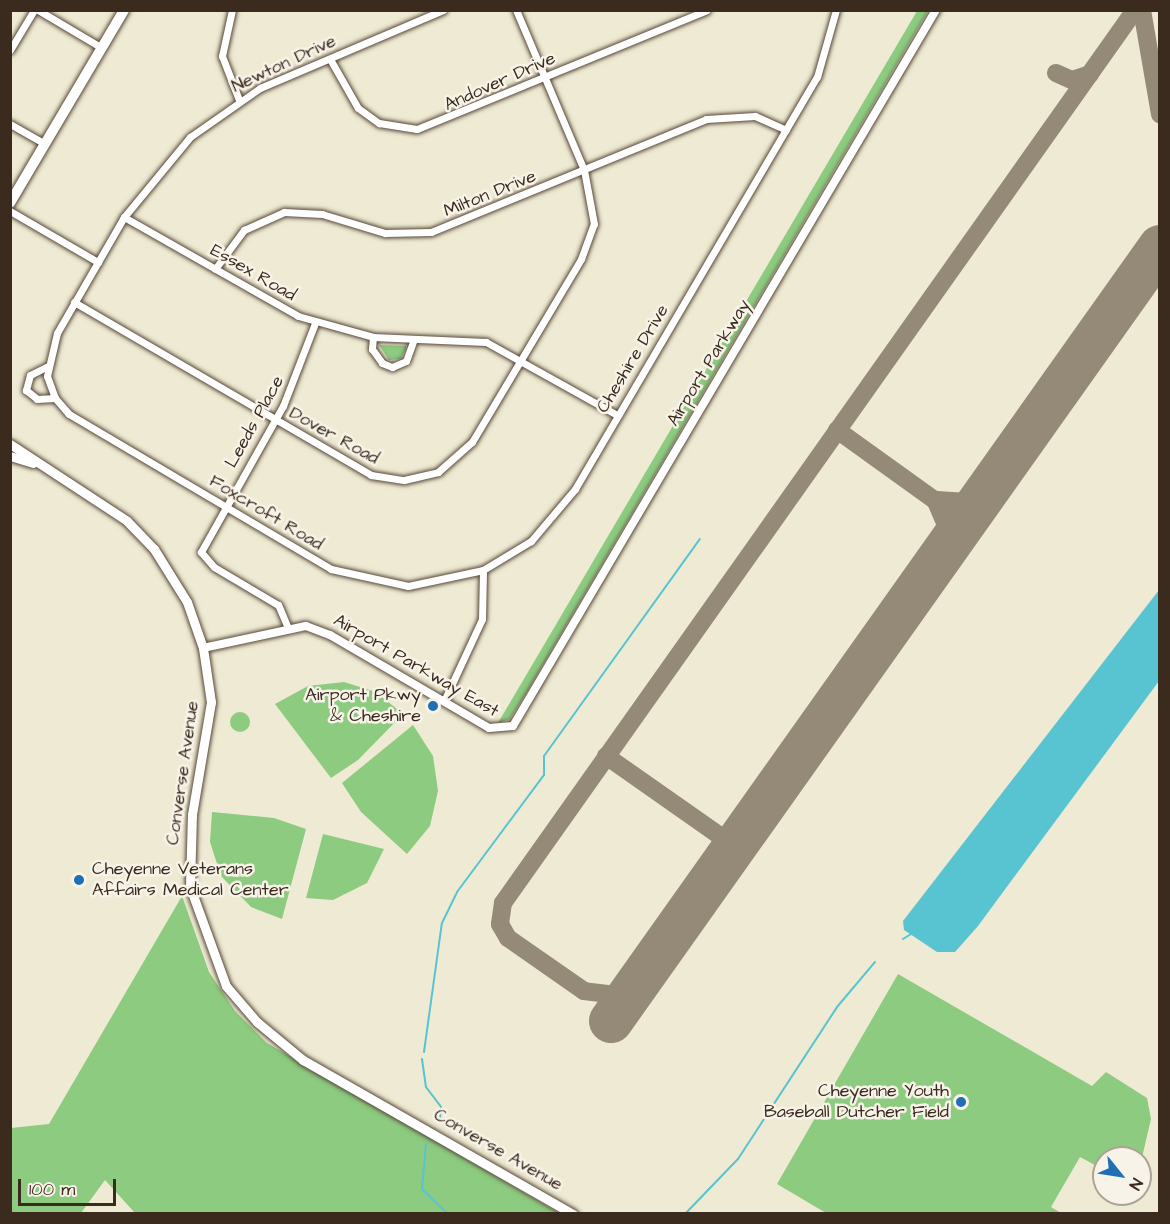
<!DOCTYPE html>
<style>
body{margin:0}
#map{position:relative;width:1170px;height:1224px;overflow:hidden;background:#efead3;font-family:"Architects Daughter",sans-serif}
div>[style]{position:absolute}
.green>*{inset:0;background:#8dcb81}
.round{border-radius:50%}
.water>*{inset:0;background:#58c4d1}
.stream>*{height:2px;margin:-1px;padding:0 1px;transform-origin:1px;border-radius:1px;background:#58c4d1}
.taxiway>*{height:18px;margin:-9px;padding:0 9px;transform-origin:9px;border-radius:9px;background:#958a78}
.runway>*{height:44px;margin:-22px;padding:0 22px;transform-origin:22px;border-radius:22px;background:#958a78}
.roads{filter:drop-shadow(0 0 2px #564739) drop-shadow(0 0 2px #564739)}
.minor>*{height:7px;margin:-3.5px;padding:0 3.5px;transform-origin:3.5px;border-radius:3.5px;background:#fff}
.tertiary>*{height:8px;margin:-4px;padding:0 4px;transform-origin:4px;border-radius:4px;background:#fff}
.secondary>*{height:9px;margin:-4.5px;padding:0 4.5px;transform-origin:4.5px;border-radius:4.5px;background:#fff}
.primary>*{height:10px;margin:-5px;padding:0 5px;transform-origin:5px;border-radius:5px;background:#fff}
.dots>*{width:16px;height:16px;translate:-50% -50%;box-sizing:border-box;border:3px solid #f7f3e8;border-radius:50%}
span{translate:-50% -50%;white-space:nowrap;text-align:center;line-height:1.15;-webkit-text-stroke:5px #f7f3e8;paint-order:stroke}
.street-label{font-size:18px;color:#3b2a1e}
.poi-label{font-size:18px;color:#3b2a1e}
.right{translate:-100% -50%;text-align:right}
.left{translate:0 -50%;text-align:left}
.frame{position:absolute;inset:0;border:12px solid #3b2a1e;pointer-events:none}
.north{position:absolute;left:1092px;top:1146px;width:60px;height:60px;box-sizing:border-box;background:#f7f3e8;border:2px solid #aca397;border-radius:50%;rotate:120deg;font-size:16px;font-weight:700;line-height:24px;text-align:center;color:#3b2a1e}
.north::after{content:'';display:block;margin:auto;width:21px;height:27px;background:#1f6fb2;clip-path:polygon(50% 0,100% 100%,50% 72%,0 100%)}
.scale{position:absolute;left:18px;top:1179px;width:98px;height:27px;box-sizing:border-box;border:3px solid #3b2a1e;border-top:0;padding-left:8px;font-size:18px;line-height:21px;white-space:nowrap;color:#3b2a1e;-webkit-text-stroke:4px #f7f3e8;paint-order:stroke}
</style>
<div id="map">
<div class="green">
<div style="clip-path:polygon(917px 11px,928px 11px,525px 695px,510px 719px,498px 723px)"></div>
<div style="clip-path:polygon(379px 345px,406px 346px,406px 349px,400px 359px,389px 360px)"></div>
<div style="clip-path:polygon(344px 682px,376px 692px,403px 714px,358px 760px,331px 778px,275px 704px,308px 686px)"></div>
<div class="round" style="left:230px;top:712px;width:20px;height:20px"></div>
<div style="clip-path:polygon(413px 725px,433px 756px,438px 791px,430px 826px,407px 854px,361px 812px,342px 783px)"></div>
<div style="clip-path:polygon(212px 812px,274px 818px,306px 829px,282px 919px,251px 907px,221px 876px,210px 842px)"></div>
<div style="clip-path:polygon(323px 834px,384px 849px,367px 883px,333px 900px,306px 898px)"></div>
<div style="clip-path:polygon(182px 896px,209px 972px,235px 1011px,267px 1043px,559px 1213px,135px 1213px,105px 1180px,81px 1213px,11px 1213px,11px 1128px,49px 1124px)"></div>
<div style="clip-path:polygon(898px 974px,1092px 1086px,1106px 1072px,1147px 1098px,1151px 1119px,1140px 1166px,1140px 1158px,1104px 1158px,1104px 1170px,1080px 1157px,1051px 1207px,1061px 1213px,826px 1213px,777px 1184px)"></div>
</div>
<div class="water">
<div style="clip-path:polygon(1159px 590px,1159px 681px,978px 926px,955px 952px,937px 952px,904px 930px,903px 921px)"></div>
</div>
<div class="stream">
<div style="left:903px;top:939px;width:9px;rotate:-32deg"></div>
<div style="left:424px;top:1052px;width:130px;rotate:-82.1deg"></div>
<div style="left:442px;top:923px;width:34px;rotate:-64deg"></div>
<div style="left:457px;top:892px;width:146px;rotate:-53.4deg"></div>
<div style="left:544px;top:775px;width:19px;rotate:-90deg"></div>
<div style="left:544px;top:756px;width:267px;rotate:-54.3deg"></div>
<div style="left:422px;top:1059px;width:28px;rotate:82deg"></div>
<div style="left:426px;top:1087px;width:25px;rotate:53deg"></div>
<div style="left:441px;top:1107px;width:12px;rotate:95deg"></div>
<div style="left:426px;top:1144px;width:45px;rotate:95.1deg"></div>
<div style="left:422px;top:1189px;width:36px;rotate:44deg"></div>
<div style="left:685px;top:1214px;width:76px;rotate:-46.1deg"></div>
<div style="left:738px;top:1159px;width:181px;rotate:-56.9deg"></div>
<div style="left:837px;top:1007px;width:59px;rotate:-49.8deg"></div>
</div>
<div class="taxiway">
<div style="left:1142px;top:10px;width:106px;rotate:80.2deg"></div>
<div style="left:1056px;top:73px;width:17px;rotate:24deg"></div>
<div style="left:1072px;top:80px;width:19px;rotate:-18deg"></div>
<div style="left:1155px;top:253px;width:9px;rotate:-58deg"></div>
<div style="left:837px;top:430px;width:158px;rotate:35.7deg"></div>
<div style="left:937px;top:500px;width:26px;rotate:4deg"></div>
<div style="left:963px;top:502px;width:33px;rotate:-31deg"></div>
<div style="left:937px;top:504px;width:25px;rotate:67deg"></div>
<div style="left:947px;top:527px;width:31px;rotate:103deg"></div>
<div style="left:606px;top:756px;width:143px;rotate:35deg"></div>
<div style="left:723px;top:838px;width:16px"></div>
<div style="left:739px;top:838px;width:13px;rotate:-48deg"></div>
<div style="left:647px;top:971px;width:39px;rotate:142deg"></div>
<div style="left:616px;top:995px;width:32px;rotate:-173deg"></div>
<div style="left:584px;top:991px;width:93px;rotate:-145.1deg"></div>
<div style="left:508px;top:938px;width:16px;rotate:-120deg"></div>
<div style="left:500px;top:924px;width:21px;rotate:-82deg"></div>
<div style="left:503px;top:903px;width:1094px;rotate:-54.71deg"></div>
</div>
<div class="runway">
<div style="left:611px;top:1021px;width:949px;rotate:-54.65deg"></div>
</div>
<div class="roads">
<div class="minor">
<div style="left:38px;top:10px;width:74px;rotate:30.7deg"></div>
<div style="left:232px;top:10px;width:47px;rotate:102.3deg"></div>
<div style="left:222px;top:56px;width:47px;rotate:68.9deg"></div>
<div style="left:443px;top:10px;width:199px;rotate:156.9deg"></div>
<div style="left:260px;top:88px;width:85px;rotate:145deg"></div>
<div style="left:190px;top:137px;width:104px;rotate:129.5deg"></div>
<div style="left:124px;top:217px;width:134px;rotate:120deg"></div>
<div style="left:57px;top:333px;width:44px;rotate:103.1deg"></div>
<div style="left:47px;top:376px;width:23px;rotate:70deg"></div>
<div style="left:55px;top:398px;width:21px;rotate:49deg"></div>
<div style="left:69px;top:414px;width:304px;rotate:30.6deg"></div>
<div style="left:331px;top:569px;width:79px;rotate:12.4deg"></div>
<div style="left:408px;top:586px;width:77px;rotate:-12deg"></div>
<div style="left:10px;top:50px;width:47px;rotate:-59deg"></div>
<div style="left:330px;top:59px;width:56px;rotate:60.3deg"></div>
<div style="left:358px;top:108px;width:26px;rotate:36deg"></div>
<div style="left:379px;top:123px;width:38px;rotate:9deg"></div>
<div style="left:417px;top:129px;width:313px;rotate:-22.3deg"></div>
<div style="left:10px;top:124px;width:40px;rotate:29.7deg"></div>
<div style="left:10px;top:211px;width:102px;rotate:30.1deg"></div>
<div style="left:124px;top:217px;width:200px;rotate:29.6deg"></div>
<div style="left:298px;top:316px;width:78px;rotate:15.6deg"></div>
<div style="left:373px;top:337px;width:12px;rotate:95deg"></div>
<div style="left:372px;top:349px;width:17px;rotate:54deg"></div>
<div style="left:382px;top:363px;width:11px;rotate:22deg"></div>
<div style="left:392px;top:367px;width:15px;rotate:-23deg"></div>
<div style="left:406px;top:361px;width:23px;rotate:-70deg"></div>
<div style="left:215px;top:269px;width:49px;rotate:-53.4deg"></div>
<div style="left:244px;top:230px;width:44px;rotate:-24.2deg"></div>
<div style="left:284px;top:212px;width:38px;rotate:3deg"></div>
<div style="left:322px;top:214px;width:66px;rotate:16.8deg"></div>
<div style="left:385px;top:233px;width:46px;rotate:-1.2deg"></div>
<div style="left:431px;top:232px;width:297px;rotate:-22.3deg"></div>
<div style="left:706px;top:119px;width:49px;rotate:-3.5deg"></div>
<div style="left:755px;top:116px;width:34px;rotate:24deg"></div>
<div style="left:74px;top:302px;width:344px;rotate:30.2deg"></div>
<div style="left:371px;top:475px;width:33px;rotate:9deg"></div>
<div style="left:404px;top:480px;width:35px;rotate:-13deg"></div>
<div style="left:438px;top:472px;width:45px;rotate:-41.4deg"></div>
<div style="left:472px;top:442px;width:213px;rotate:-59.2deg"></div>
<div style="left:581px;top:259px;width:37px;rotate:-70deg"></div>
<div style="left:594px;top:224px;width:55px;rotate:-100.5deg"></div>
<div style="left:584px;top:170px;width:174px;rotate:-113deg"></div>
<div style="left:373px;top:337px;width:113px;rotate:2.5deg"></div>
<div style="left:486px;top:342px;width:150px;rotate:29.1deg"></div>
<div style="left:46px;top:367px;width:18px;rotate:153deg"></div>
<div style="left:30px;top:375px;width:16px;rotate:105deg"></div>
<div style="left:26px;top:390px;width:14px;rotate:39deg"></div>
<div style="left:37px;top:399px;width:18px;rotate:-3deg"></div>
<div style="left:288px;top:628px;width:25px;rotate:-113deg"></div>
<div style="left:278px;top:605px;width:74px;rotate:-149.3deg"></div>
<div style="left:214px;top:567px;width:20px;rotate:-131deg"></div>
<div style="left:201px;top:552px;width:167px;rotate:-60.7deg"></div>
<div style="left:283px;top:406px;width:89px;rotate:-68.9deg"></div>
<div style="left:444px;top:701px;width:90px;rotate:-65.1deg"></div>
<div style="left:482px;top:619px;width:49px;rotate:-88.8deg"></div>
<div style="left:483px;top:570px;width:56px;rotate:-31.1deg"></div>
<div style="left:531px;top:541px;width:68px;rotate:-49.8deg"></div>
<div style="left:575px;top:489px;width:478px;rotate:-59.6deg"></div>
<div style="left:817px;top:77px;width:70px;rotate:-74.2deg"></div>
</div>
<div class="tertiary">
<div style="left:203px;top:648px;width:105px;rotate:-12.1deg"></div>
<div style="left:306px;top:626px;width:26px;rotate:21deg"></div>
<div style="left:330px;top:635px;width:184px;rotate:30.3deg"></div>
<div style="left:489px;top:728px;width:24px;rotate:-5deg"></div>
<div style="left:513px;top:726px;width:832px;rotate:-59.43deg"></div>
</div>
<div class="secondary">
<div style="left:10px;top:444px;width:140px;rotate:33.3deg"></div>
<div style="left:127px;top:521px;width:39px;rotate:46deg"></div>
<div style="left:154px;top:549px;width:62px;rotate:58.1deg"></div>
<div style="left:187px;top:602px;width:49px;rotate:70.8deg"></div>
<div style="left:203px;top:648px;width:55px;rotate:81.6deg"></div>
<div style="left:211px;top:702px;width:114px;rotate:99.6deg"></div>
<div style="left:192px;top:814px;width:73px;rotate:91.6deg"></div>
<div style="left:190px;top:887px;width:105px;rotate:70deg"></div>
<div style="left:226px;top:986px;width:48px;rotate:49.3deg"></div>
<div style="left:257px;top:1022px;width:60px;rotate:39.6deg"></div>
<div style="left:303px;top:1060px;width:311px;rotate:29.7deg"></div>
<div style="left:10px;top:456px;width:24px;rotate:17deg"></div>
</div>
<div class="primary">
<div style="left:10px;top:203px;width:224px;rotate:-59.4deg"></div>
</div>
</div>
<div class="dots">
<div style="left:433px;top:706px;background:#1f6fb2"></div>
<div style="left:79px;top:880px;background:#1f6fb2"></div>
<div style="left:961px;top:1102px;background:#1f6fb2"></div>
</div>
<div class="street-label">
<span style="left:284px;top:64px;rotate:-25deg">Newton Drive</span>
<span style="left:500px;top:82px;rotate:-24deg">Andover Drive</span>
<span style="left:490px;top:194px;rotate:-22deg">Milton Drive</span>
<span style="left:253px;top:273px;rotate:30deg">Essex Road</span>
<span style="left:633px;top:359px;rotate:-59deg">Cheshire Drive</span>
<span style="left:709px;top:363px;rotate:-59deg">Airport Parkway</span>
<span style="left:255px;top:422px;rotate:-61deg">Leeds Place</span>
<span style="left:334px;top:436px;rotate:29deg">Dover Road</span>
<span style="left:266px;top:513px;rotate:31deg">Foxcroft Road</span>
<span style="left:416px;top:666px;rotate:30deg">Airport Parkway East</span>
<span style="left:183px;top:773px;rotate:-82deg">Converse Avenue</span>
<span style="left:498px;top:1150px;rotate:30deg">Converse Avenue</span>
</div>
<div class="poi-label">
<span class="right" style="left:421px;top:706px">Airport Pkwy<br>&amp; Cheshire</span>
<span class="left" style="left:92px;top:880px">Cheyenne Veterans<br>Affairs Medical Center</span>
<span class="right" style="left:949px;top:1102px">Cheyenne Youth<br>Baseball Dutcher Field</span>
</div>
<div class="frame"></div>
<div class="north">N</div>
<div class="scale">100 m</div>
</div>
